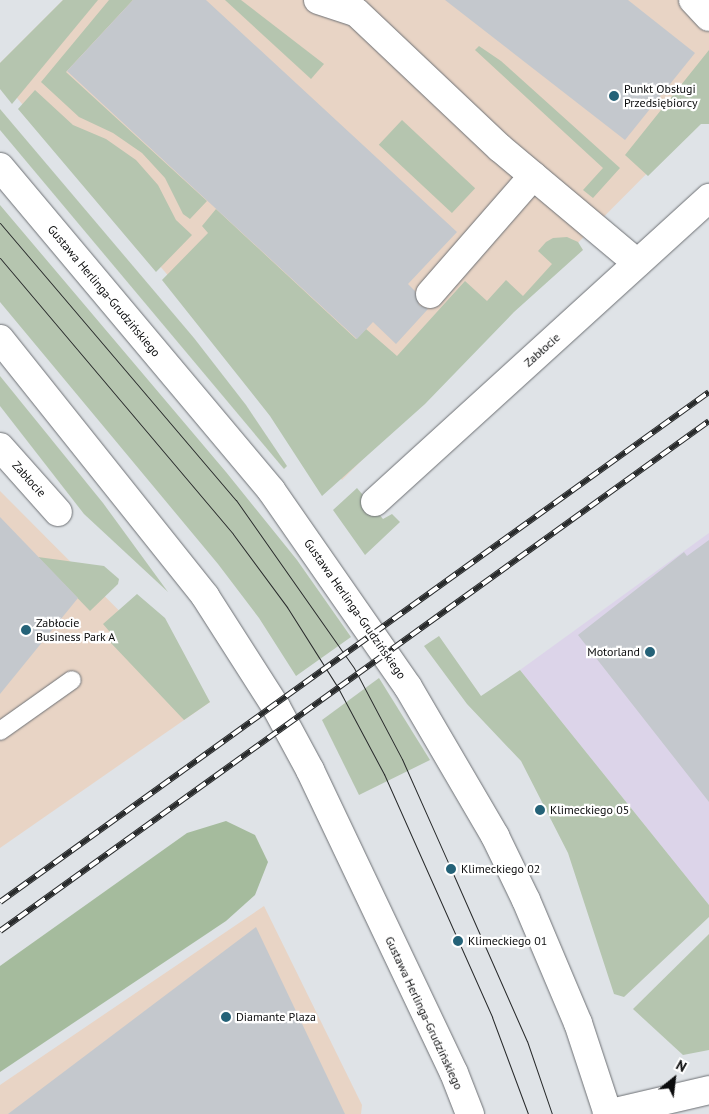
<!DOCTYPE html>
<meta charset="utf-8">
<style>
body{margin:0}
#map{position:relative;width:709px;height:1114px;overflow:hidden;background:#dfe3e7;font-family:"PT Sans",sans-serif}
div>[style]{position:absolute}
.commercial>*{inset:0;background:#e8d4c5}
.industrial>*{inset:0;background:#dcd4e9}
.green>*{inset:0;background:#b5c5af;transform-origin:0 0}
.forest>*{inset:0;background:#a5bb9d}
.building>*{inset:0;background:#c4c8cd}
.roads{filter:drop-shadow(0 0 1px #6d7074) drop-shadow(0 0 1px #6d7074)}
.service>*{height:18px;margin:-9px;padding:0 9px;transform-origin:9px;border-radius:9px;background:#fff}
.minor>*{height:28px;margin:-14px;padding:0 14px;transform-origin:14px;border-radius:14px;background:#fff}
.primary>*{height:28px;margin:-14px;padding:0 14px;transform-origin:14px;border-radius:14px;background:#fff}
.tram>*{height:1px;margin:-0.5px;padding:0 0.5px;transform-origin:0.5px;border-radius:0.5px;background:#282a2b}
.rail>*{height:5.5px;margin-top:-2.75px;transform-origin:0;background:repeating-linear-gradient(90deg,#fff 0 11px,#282a2b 0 22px);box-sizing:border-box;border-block:1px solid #282a2b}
.dots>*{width:14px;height:14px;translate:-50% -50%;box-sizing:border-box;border:2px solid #fff;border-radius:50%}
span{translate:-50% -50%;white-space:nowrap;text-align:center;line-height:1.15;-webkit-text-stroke:4.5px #fff;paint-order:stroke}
.poi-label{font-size:12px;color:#0b0c0d}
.left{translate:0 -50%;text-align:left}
.right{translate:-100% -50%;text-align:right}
.street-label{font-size:12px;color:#0b0c0d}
.north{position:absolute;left:649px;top:1054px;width:50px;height:50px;-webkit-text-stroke:4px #fff;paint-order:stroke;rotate:29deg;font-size:14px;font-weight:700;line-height:20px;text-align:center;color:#0b0c0d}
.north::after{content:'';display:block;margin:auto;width:18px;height:22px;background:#0b0c0d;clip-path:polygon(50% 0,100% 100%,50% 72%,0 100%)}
</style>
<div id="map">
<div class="commercial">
<div style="clip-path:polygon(63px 0,709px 0,709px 111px,342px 480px,0 78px,0 63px)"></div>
<div style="clip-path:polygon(0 491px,210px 702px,0 848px)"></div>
<div style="clip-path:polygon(264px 906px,362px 1105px,361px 1114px,0 1114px,0 1085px)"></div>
</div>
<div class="industrial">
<div style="clip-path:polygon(709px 533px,709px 905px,520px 670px)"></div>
</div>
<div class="green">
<div style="clip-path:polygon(63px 0,98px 0,12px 104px,0 89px,0 63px)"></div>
<div style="clip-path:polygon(109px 0,133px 0,66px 72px,207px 201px,190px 219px,183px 214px,165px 178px,142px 153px,113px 133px,79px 117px,41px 82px)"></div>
<div style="clip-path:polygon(225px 0,241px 0,324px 64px,311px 79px)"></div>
<div style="clip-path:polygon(479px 46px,501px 61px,620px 168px,593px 198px,583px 190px,603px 168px,475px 50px)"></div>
<div style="clip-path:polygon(709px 50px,709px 124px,701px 124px,648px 176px,625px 155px)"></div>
<div style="clip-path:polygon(35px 90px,73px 125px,106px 139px,136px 160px,158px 185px,176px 220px,192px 235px,156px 272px,18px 109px)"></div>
<div style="clip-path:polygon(0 109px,194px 338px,246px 405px,287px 466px,284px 469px,0 130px)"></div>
<div style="left:402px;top:120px;width:100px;height:34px;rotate:43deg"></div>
<div style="clip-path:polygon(0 205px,226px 472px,297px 560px,351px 637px,296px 676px,259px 618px,218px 564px,0 302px)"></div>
<div style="clip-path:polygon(216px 209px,356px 339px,366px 329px,397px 356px,465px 281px,487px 301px,506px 280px,523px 296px,552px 264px,538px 251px,546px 242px,553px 238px,567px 237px,578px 242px,583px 250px,514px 312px,425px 404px,322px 496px,270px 416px,162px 280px,208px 233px,202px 226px)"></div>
<div style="clip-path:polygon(0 376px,103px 503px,168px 592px,84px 514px,0 406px)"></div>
<div style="clip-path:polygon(357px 488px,383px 519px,392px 514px,400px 522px,365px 555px,333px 510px)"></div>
<div style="clip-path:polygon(38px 557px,104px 566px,119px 579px,118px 584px,90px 611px)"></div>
<div style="clip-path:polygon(137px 594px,165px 618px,210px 702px,184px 720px,110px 642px,115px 638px,103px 624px)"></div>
<div style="clip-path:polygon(439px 636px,481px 696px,520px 670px,709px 905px,709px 917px,624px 997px,614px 994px,568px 853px,521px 761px,467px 704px,424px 646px)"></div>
<div style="clip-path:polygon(379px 678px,430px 760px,359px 795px,322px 720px)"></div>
<div style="clip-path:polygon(709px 934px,709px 1050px,683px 1055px,633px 1009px)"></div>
</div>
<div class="forest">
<div style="clip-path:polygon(226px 821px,255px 835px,268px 862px,255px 895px,226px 921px,0 1072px,0 966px,187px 833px)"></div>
</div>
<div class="building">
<div style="clip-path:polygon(133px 0,206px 0,457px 232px,408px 284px,415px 291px,419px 305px,428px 309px,396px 344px,373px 322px,357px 339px,67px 71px)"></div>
<div style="clip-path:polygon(445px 0,628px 0,695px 53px,625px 140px)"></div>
<div style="clip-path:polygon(0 517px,78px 598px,0 694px)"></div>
<div style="clip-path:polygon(709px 540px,709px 802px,578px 635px,684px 552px,687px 556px)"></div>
<div style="clip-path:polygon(256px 927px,345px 1114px,8px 1114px,167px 994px)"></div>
</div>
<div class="roads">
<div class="service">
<div style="left:0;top:731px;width:88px;rotate:-35.3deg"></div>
</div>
<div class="minor">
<div style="left:318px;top:0;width:40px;rotate:18deg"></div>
<div style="left:356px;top:12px;width:198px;rotate:43.4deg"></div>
<div style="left:500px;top:148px;width:179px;rotate:40deg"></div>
<div style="left:693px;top:0;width:23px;rotate:47deg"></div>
<div style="left:430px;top:294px;width:157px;rotate:-48.9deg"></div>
<div style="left:0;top:447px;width:87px;rotate:48.3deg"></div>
<div style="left:375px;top:502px;width:452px;rotate:-42.3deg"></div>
<div style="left:607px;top:1114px;width:105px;rotate:-13.2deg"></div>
</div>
<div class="primary">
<div style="left:0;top:167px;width:422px;rotate:50deg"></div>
<div style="left:271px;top:490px;width:240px;rotate:55.2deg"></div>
<div style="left:408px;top:687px;width:173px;rotate:59.7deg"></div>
<div style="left:495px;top:836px;width:71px;rotate:64.2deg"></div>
<div style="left:526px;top:900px;width:134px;rotate:67.1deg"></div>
<div style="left:578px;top:1023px;width:96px;rotate:71.8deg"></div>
<div style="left:0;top:339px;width:329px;rotate:51.4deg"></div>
<div style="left:205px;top:596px;width:132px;rotate:57.4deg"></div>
<div style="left:276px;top:707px;width:72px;rotate:61.6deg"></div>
<div style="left:310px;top:770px;width:335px;rotate:64.6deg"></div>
<div style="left:454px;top:1073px;width:44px;rotate:68.7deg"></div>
</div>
</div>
<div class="tram">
<div style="left:0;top:223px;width:364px;rotate:49.6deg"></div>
<div style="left:236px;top:500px;width:205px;rotate:54.9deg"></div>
<div style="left:354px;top:668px;width:103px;rotate:62.2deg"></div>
<div style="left:402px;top:759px;width:120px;rotate:66deg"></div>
<div style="left:451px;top:869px;width:188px;rotate:66.2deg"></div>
<div style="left:527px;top:1041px;width:77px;rotate:71.1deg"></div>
<div style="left:0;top:258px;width:361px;rotate:49.8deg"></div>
<div style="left:233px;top:534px;width:91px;rotate:53.5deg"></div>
<div style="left:287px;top:607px;width:93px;rotate:57.7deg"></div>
<div style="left:337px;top:686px;width:100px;rotate:61.9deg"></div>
<div style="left:384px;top:774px;width:266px;rotate:66deg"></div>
<div style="left:492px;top:1017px;width:103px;rotate:69.6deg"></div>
</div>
<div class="rail">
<div style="left:0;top:902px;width:873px;rotate:-35.73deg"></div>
<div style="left:0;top:931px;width:873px;rotate:-35.73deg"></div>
</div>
<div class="dots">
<div style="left:614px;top:96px;background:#246278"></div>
<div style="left:26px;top:630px;background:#246278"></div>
<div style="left:650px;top:652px;background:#246278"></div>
<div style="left:540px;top:810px;background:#246278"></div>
<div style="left:451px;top:869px;background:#246278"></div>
<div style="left:458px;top:941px;background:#246278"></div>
<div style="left:226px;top:1017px;background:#246278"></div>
</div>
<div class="poi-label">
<span class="left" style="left:624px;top:96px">Punkt Obsługi<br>Przedsiębiorcy</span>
<span class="left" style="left:36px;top:630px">Zabłocie<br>Business Park A</span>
<span class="right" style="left:640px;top:652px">Motorland</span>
<span class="left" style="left:550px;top:810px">Klimeckiego 05</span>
<span class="left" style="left:461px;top:869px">Klimeckiego 02</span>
<span class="left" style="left:468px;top:941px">Klimeckiego 01</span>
<span class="left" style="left:236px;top:1017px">Diamante Plaza</span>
</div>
<div class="street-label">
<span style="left:104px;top:291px;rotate:50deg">Gustawa Herlinga-Grudzińskiego</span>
<span style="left:542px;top:350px;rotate:-42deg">Zabłocie</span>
<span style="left:29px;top:479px;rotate:48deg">Zabłocie</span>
<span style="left:355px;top:609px;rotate:55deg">Gustawa Herlinga-Grudzińskiego</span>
<span style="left:424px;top:1013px;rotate:65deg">Gustawa Herlinga-Grudzińskiego</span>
</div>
<div class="north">N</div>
</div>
